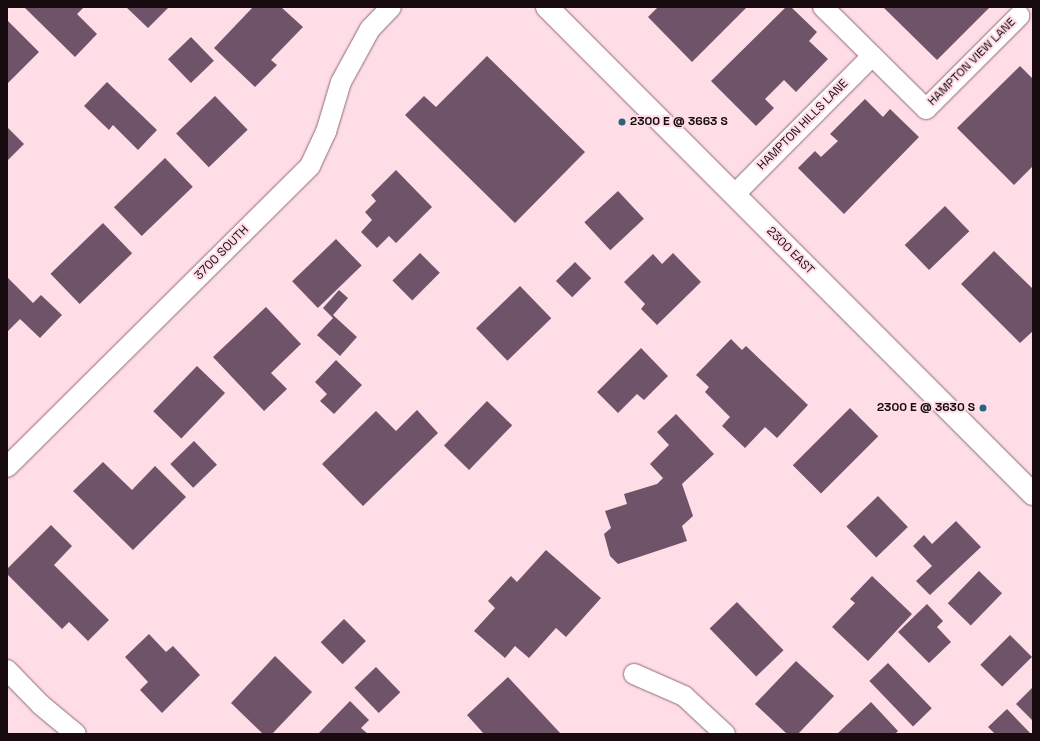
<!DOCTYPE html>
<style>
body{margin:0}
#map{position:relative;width:1040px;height:741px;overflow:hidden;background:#fedde6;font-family:"Space Grotesk",sans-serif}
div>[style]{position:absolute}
.building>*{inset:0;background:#6f5469;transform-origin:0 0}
.roads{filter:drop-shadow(0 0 1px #8f6b75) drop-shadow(0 0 1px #8f6b75)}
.minor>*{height:20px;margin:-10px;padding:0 10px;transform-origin:10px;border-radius:10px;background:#fff}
.secondary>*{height:22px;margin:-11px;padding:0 11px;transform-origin:11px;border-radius:11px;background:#fff}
.dots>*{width:11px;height:11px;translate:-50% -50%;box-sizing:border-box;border:2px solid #fedde6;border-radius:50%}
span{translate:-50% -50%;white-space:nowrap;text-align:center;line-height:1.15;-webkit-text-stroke:4px #fedde6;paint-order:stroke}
.street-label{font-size:12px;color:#180b0f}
.poi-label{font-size:12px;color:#180b0f;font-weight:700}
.left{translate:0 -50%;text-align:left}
.right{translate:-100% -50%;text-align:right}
.frame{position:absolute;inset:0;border:8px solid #180b0f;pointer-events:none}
</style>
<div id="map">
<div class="building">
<div style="clip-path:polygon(24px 7px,84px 7px,77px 14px,97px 34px,75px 57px)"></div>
<div style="clip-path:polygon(126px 7px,169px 7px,148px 28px)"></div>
<div style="clip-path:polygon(253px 7px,281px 7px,303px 27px,271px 60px,277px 65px,255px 87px,214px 48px)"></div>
<div style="clip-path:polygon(658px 7px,747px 7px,692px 62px,648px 17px)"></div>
<div style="clip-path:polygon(786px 7px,791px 7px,817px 32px,809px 41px,828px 59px,796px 92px,784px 80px,765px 99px,774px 108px,756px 126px,711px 81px)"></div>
<div style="clip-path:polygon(883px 7px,990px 7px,937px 60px)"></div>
<div style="clip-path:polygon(7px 20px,39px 52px,7px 84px)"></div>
<div style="left:191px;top:37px;width:33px;height:32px;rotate:46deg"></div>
<div style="clip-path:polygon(487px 56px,585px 152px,515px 223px,405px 115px,424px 96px,436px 107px)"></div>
<div style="clip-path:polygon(1020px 66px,1033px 79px,1033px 166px,1014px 185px,957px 128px)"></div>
<div style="clip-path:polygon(107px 82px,157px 130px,138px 150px,113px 125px,109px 130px,84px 106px)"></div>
<div style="left:215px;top:96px;width:47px;height:54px;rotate:46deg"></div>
<div style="clip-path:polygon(865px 99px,883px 117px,890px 109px,919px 137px,844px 214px,798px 168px,815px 151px,821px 157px,838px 141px,830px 134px)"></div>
<div style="clip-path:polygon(7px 127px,24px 144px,7px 161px)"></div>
<div style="left:165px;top:158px;width:40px;height:71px;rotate:46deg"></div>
<div style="clip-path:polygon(396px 170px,432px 207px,396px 243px,389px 236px,377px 248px,361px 232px,372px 220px,365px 212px,376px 201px,371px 195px)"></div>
<div style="left:618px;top:191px;width:38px;height:46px;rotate:47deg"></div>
<div style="left:945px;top:206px;width:35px;height:56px;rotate:46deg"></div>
<div style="left:103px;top:223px;width:42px;height:73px;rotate:46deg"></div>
<div style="left:336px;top:239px;width:37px;height:61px;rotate:46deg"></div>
<div style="clip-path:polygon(994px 251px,1033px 289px,1033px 331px,1020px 343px,961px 284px)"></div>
<div style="left:420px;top:253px;width:28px;height:39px;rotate:45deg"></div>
<div style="clip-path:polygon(673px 253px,701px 282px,657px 325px,641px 309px,645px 304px,624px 282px,653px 254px,662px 264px)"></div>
<div style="left:575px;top:262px;width:23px;height:27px;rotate:45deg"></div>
<div style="clip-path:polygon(7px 277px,33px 303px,41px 295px,62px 315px,40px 338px,20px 319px,7px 332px)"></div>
<div style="left:520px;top:286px;width:45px;height:61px;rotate:46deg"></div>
<div style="clip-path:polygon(339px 290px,348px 298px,333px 315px,357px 337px,340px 356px,317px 335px,333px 318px,323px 308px)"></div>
<div style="clip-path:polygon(266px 307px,301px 344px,271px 373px,287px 389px,264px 411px,213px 357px)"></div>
<div style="clip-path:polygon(731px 339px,742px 350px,746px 346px,808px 405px,777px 438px,765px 427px,745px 448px,722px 426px,730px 417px,705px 392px,709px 387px,696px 375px)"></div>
<div style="clip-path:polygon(641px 348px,668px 376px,644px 400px,637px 394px,618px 413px,597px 392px)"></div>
<div style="clip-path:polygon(336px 360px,362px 385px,334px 414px,320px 401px,327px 394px,315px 382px)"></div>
<div style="left:197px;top:366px;width:39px;height:63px;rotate:44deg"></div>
<div style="left:487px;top:401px;width:35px;height:62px;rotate:44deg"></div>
<div style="left:850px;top:408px;width:40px;height:81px;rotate:45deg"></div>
<div style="clip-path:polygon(417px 410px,438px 433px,363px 506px,322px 464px,376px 411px,396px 431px)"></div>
<div style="clip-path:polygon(676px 414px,714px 454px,682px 484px,693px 516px,682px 526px,687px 541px,618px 564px,610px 556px,604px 534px,611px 528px,605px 511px,627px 504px,624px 494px,657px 484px,663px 478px,650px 464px,669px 445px,657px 432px)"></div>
<div style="left:194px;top:441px;width:33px;height:33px;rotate:46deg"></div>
<div style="clip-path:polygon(103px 462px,132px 490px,155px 466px,186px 497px,133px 550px,73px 491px)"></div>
<div style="left:878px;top:496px;width:43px;height:44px;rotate:46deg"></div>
<div style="clip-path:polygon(956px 521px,981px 547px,930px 595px,916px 581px,932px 566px,913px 546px,924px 535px,932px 544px)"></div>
<div style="clip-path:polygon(51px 525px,72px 546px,54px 565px,109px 620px,88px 641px,69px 622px,62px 629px,7px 574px,7px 569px)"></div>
<div style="clip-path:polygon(546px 550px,601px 598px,566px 637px,556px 628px,529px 658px,515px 646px,505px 658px,474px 631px,495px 608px,488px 601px,511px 576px,517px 582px)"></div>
<div style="left:979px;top:571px;width:32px;height:45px;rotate:44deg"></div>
<div style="clip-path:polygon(872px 576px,912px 614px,868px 661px,832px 627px,855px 603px,850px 599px)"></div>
<div style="left:737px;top:602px;width:67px;height:38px;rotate:46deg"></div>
<div style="clip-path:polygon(927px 604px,943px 621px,937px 627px,951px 642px,929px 663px,898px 632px)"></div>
<div style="left:344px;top:619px;width:31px;height:33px;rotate:45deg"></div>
<div style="clip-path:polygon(149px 634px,166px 652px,173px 646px,200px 675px,162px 713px,140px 690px,148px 682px,125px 657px)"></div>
<div style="left:1010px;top:635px;width:31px;height:42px;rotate:45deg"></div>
<div style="clip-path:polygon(275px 656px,312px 692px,272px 734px,263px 734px,231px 703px)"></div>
<div style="clip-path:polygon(796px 661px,834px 696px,798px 734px,787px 734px,755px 704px)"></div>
<div style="left:888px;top:663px;width:63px;height:26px;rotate:46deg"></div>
<div style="left:376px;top:667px;width:35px;height:30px;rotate:46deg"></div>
<div style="clip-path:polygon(508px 677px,561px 734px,484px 734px,467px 715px)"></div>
<div style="clip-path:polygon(1033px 687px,1033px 721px,1016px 704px)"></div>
<div style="clip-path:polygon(350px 701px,369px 720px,361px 728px,368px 734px,318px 734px)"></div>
<div style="clip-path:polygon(871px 702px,898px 731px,895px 734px,837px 734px)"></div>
<div style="clip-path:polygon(1007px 709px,1031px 734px,995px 734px,988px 727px)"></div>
</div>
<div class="roads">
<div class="minor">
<div style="left:823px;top:7px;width:145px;rotate:44.7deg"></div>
<div style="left:926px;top:109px;width:132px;rotate:-45deg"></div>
<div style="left:734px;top:195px;width:196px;rotate:-45.2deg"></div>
<div style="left:7px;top:467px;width:427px;rotate:-44.8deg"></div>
<div style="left:310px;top:166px;width:38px;rotate:-65deg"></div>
<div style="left:326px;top:132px;width:52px;rotate:-73.3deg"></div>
<div style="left:341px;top:82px;width:60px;rotate:-61.3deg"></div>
<div style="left:370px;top:29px;width:30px;rotate:-46deg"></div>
<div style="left:7px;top:670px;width:49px;rotate:45.8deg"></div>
<div style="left:41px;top:705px;width:45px;rotate:39.6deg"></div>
<div style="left:634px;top:674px;width:55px;rotate:23.7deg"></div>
<div style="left:684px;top:696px;width:56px;rotate:42.8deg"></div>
</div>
<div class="secondary">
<div style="left:547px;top:7px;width:688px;rotate:45.06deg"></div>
</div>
</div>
<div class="dots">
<div style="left:622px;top:122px;background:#2d627e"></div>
<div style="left:983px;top:408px;background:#2d627e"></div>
</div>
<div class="street-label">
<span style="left:972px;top:62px;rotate:-45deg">HAMPTON VIEW LANE</span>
<span style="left:803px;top:125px;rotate:-45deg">HAMPTON HILLS LANE</span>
<span style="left:790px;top:251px;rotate:45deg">2300 EAST</span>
<span style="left:222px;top:253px;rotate:-45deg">3700 SOUTH</span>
</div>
<div class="poi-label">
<span class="left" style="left:630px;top:122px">2300 E @ 3663 S</span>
<span class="right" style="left:975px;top:408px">2300 E @ 3630 S</span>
</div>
<div class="frame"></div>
</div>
